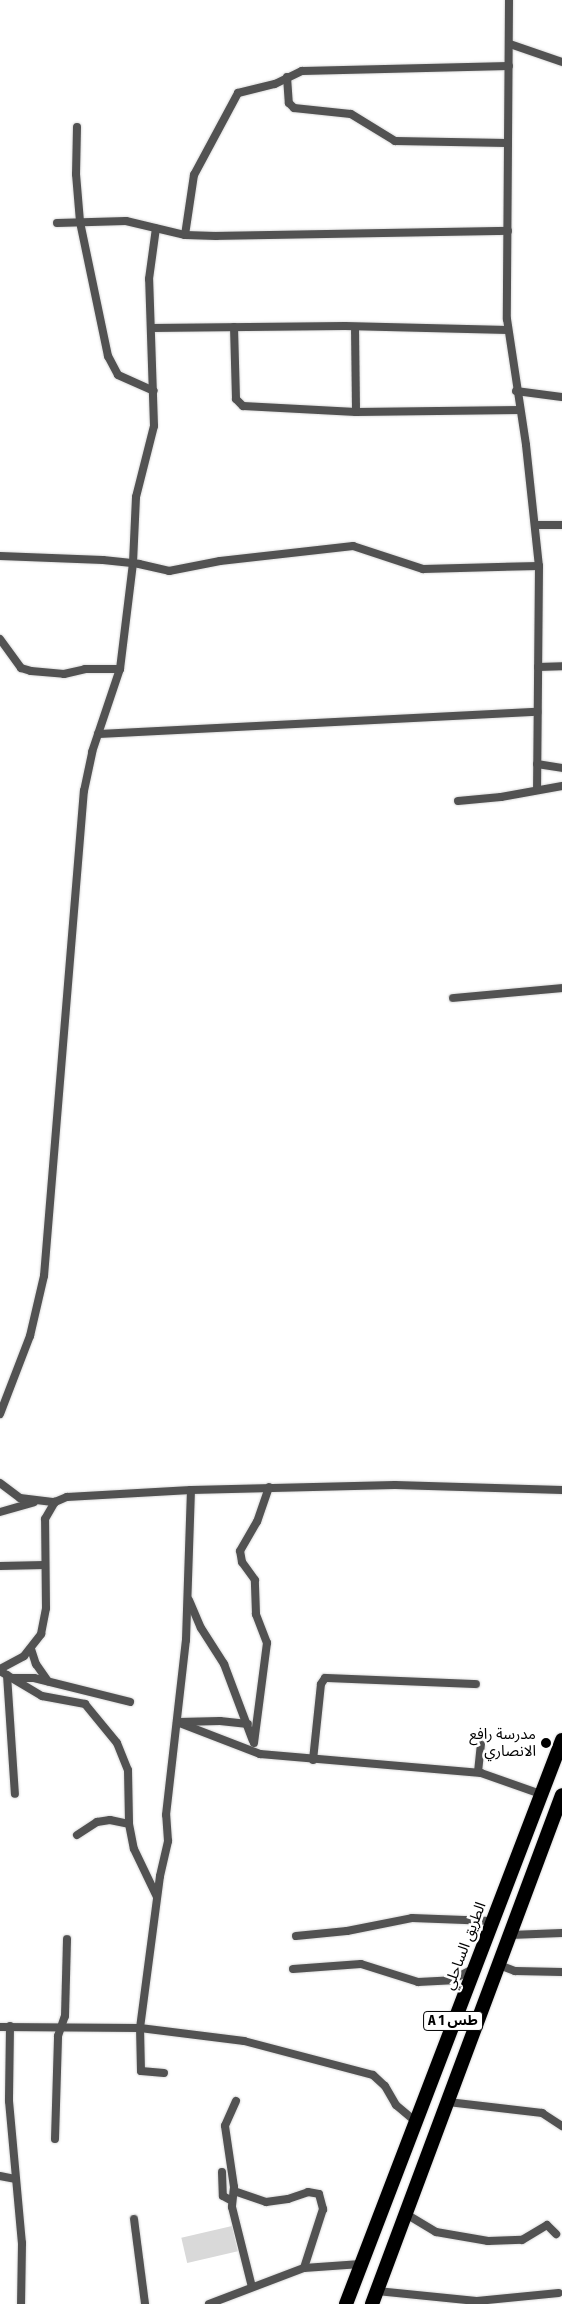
<!DOCTYPE html>
<meta charset="utf-8">
<style>
body{margin:0}
#map{position:relative;width:562px;height:2304px;overflow:hidden;background:#fff;font-family:"Fira Sans Condensed","Noto Sans Arabic",sans-serif}
div>[style]{position:absolute}
.green>*{inset:0;background:#d9d9d9;transform-origin:0 0}
.roads{filter:drop-shadow(0 0 1px #dbdbdb) drop-shadow(0 0 1px #dbdbdb)}
.street>*{height:8px;margin:-4px;padding:0 4px;transform-origin:4px;border-radius:4px;background:#525252}
.highway>*{height:14px;margin:-7px;padding:0 7px;transform-origin:7px;border-radius:7px;background:#000}
.dots>*{width:14px;height:14px;translate:-50% -50%;box-sizing:border-box;border:2px solid #fff;border-radius:50%}
span{translate:-50% -50%;white-space:nowrap;text-align:center;line-height:1.15;-webkit-text-stroke:5px #fff;paint-order:stroke}
.shield-label span{padding:1px 4px;background:#fff;border:1px solid;border-radius:4px;-webkit-text-stroke-width:0}
.shield-label{font-size:14px;color:#000;font-weight:700}
.poi-label{font-size:15px;color:#000}
.right{translate:-100% -50%;text-align:right}
.street-label{font-size:15px;color:#000}
</style>
<div id="map">
<div class="green">
<div style="left:232px;top:2226px;width:26px;height:52px;rotate:77deg"></div>
</div>
<div class="roads">
<div class="street">
<div style="left:509px;top:0;width:319px;rotate:90.4deg"></div>
<div style="left:507px;top:319px;width:127px;rotate:81.4deg"></div>
<div style="left:526px;top:445px;width:122px;rotate:83.9deg"></div>
<div style="left:539px;top:566px;width:223px;rotate:90.5deg"></div>
<div style="left:510px;top:44px;width:55px;rotate:19.1deg"></div>
<div style="left:287px;top:77px;width:26px;rotate:86deg"></div>
<div style="left:289px;top:103px;width:7px;rotate:45deg"></div>
<div style="left:294px;top:108px;width:57px;rotate:6deg"></div>
<div style="left:351px;top:114px;width:52px;rotate:31.5deg"></div>
<div style="left:395px;top:141px;width:112px;rotate:1deg"></div>
<div style="left:77px;top:127px;width:47px;rotate:91.2deg"></div>
<div style="left:76px;top:174px;width:48px;rotate:85.2deg"></div>
<div style="left:80px;top:222px;width:137px;rotate:78.2deg"></div>
<div style="left:108px;top:356px;width:21px;rotate:62deg"></div>
<div style="left:118px;top:375px;width:39px;rotate:24deg"></div>
<div style="left:57px;top:223px;width:69px;rotate:-1.7deg"></div>
<div style="left:126px;top:221px;width:61px;rotate:13.3deg"></div>
<div style="left:185px;top:235px;width:31px;rotate:2deg"></div>
<div style="left:216px;top:236px;width:292px;rotate:-1deg"></div>
<div style="left:185px;top:235px;width:61px;rotate:-81.5deg"></div>
<div style="left:194px;top:175px;width:93px;rotate:-61.8deg"></div>
<div style="left:238px;top:93px;width:38px;rotate:-14deg"></div>
<div style="left:275px;top:84px;width:30px;rotate:-26deg"></div>
<div style="left:302px;top:71px;width:207px;rotate:-1.4deg"></div>
<div style="left:234px;top:327px;width:72px;rotate:88.4deg"></div>
<div style="left:236px;top:399px;width:10px;rotate:45deg"></div>
<div style="left:243px;top:406px;width:113px;rotate:3deg"></div>
<div style="left:356px;top:412px;width:164px;rotate:-0.7deg"></div>
<div style="left:355px;top:327px;width:85px;rotate:89.3deg"></div>
<div style="left:151px;top:328px;width:194px;rotate:-0.6deg"></div>
<div style="left:345px;top:326px;width:163px;rotate:1.4deg"></div>
<div style="left:516px;top:391px;width:46px;rotate:7.4deg"></div>
<div style="left:536px;top:525px;width:26px"></div>
<div style="left:0;top:556px;width:103px;rotate:2.2deg"></div>
<div style="left:103px;top:560px;width:36px;rotate:6deg"></div>
<div style="left:139px;top:564px;width:31px;rotate:13deg"></div>
<div style="left:169px;top:571px;width:52px;rotate:-11.1deg"></div>
<div style="left:220px;top:561px;width:134px;rotate:-6.4deg"></div>
<div style="left:353px;top:546px;width:74px;rotate:18.2deg"></div>
<div style="left:423px;top:569px;width:116px;rotate:-1.5deg"></div>
<div style="left:0;top:639px;width:36px;rotate:54deg"></div>
<div style="left:21px;top:668px;width:10px;rotate:17deg"></div>
<div style="left:31px;top:671px;width:33px;rotate:5deg"></div>
<div style="left:64px;top:674px;width:22px;rotate:-13deg"></div>
<div style="left:85px;top:669px;width:35px"></div>
<div style="left:538px;top:667px;width:24px;rotate:-2deg"></div>
<div style="left:98px;top:734px;width:440px;rotate:-2.9deg"></div>
<div style="left:537px;top:764px;width:25px;rotate:9deg"></div>
<div style="left:458px;top:801px;width:43px;rotate:-5.3deg"></div>
<div style="left:501px;top:797px;width:62px;rotate:-10.2deg"></div>
<div style="left:453px;top:998px;width:109px;rotate:-5.2deg"></div>
<div style="left:0;top:1414px;width:84px;rotate:-69deg"></div>
<div style="left:30px;top:1336px;width:62px;rotate:-76.9deg"></div>
<div style="left:44px;top:1276px;width:487px;rotate:-85.3deg"></div>
<div style="left:84px;top:791px;width:40px;rotate:-78deg"></div>
<div style="left:92px;top:752px;width:88px;rotate:-71.4deg"></div>
<div style="left:120px;top:669px;width:107px;rotate:-83deg"></div>
<div style="left:133px;top:563px;width:66px;rotate:-87.4deg"></div>
<div style="left:136px;top:497px;width:73px;rotate:-75.8deg"></div>
<div style="left:154px;top:426px;width:147px;rotate:-91.9deg"></div>
<div style="left:149px;top:279px;width:51px;rotate:-82.2deg"></div>
<div style="left:0;top:1483px;width:25px;rotate:37deg"></div>
<div style="left:20px;top:1498px;width:35px;rotate:7deg"></div>
<div style="left:0;top:1512px;width:35px;rotate:-16deg"></div>
<div style="left:0;top:1566px;width:45px;rotate:-1.3deg"></div>
<div style="left:189px;top:1600px;width:30px;rotate:67deg"></div>
<div style="left:201px;top:1628px;width:43px;rotate:57.4deg"></div>
<div style="left:224px;top:1664px;width:82px;rotate:69.4deg"></div>
<div style="left:31px;top:1649px;width:16px;rotate:72deg"></div>
<div style="left:36px;top:1664px;width:21px;rotate:55deg"></div>
<div style="left:0;top:1669px;width:27px;rotate:-28deg"></div>
<div style="left:24px;top:1656px;width:28px;rotate:-52deg"></div>
<div style="left:41px;top:1634px;width:26px;rotate:-79deg"></div>
<div style="left:46px;top:1608px;width:89px;rotate:-90.6deg"></div>
<div style="left:45px;top:1519px;width:20px;rotate:-60deg"></div>
<div style="left:55px;top:1502px;width:13px;rotate:-23deg"></div>
<div style="left:67px;top:1497px;width:124px;rotate:-3.2deg"></div>
<div style="left:191px;top:1490px;width:204px;rotate:-1.4deg"></div>
<div style="left:395px;top:1485px;width:167px;rotate:1.7deg"></div>
<div style="left:0;top:1671px;width:49px;rotate:30.8deg"></div>
<div style="left:42px;top:1696px;width:44px;rotate:10.5deg"></div>
<div style="left:85px;top:1704px;width:50px;rotate:50.6deg"></div>
<div style="left:117px;top:1743px;width:29px;rotate:68deg"></div>
<div style="left:128px;top:1770px;width:54px;rotate:88.9deg"></div>
<div style="left:129px;top:1824px;width:25px;rotate:79deg"></div>
<div style="left:134px;top:1849px;width:53px;rotate:64.4deg"></div>
<div style="left:7px;top:1675px;width:119px;rotate:86.2deg"></div>
<div style="left:12px;top:1678px;width:22px"></div>
<div style="left:34px;top:1678px;width:99px;rotate:14deg"></div>
<div style="left:177px;top:1722px;width:89px;rotate:21.1deg"></div>
<div style="left:260px;top:1754px;width:222px;rotate:4.9deg"></div>
<div style="left:481px;top:1773px;width:64px;rotate:19.3deg"></div>
<div style="left:179px;top:1722px;width:41px;rotate:-1.4deg"></div>
<div style="left:220px;top:1721px;width:28px;rotate:6deg"></div>
<div style="left:254px;top:1743px;width:101px;rotate:-82.6deg"></div>
<div style="left:267px;top:1643px;width:31px;rotate:-111deg"></div>
<div style="left:256px;top:1614px;width:34px;rotate:-92deg"></div>
<div style="left:255px;top:1580px;width:22px;rotate:-126deg"></div>
<div style="left:242px;top:1562px;width:11px;rotate:-100deg"></div>
<div style="left:240px;top:1551px;width:34px;rotate:-60deg"></div>
<div style="left:257px;top:1522px;width:37px;rotate:-71deg"></div>
<div style="left:313px;top:1760px;width:76px;rotate:-84deg"></div>
<div style="left:321px;top:1684px;width:7px;rotate:-56deg"></div>
<div style="left:325px;top:1678px;width:151px;rotate:2.3deg"></div>
<div style="left:478px;top:1772px;width:38px;rotate:-84deg"></div>
<div style="left:77px;top:1835px;width:24px;rotate:-33deg"></div>
<div style="left:97px;top:1822px;width:13px;rotate:-9deg"></div>
<div style="left:110px;top:1820px;width:19px;rotate:12deg"></div>
<div style="left:510px;top:1935px;width:52px;rotate:-2.2deg"></div>
<div style="left:296px;top:1936px;width:51px;rotate:-5.6deg"></div>
<div style="left:347px;top:1931px;width:66px;rotate:-11.3deg"></div>
<div style="left:412px;top:1918px;width:79px;rotate:2.2deg"></div>
<div style="left:499px;top:1965px;width:17px;rotate:21deg"></div>
<div style="left:515px;top:1971px;width:47px;rotate:1.2deg"></div>
<div style="left:293px;top:1969px;width:68px;rotate:-4.2deg"></div>
<div style="left:361px;top:1964px;width:60px;rotate:17.5deg"></div>
<div style="left:418px;top:1982px;width:34px;rotate:-3deg"></div>
<div style="left:452px;top:1980px;width:24px;rotate:-28deg"></div>
<div style="left:10px;top:2026px;width:75px;rotate:90.8deg"></div>
<div style="left:9px;top:2101px;width:143px;rotate:84.8deg"></div>
<div style="left:22px;top:2243px;width:61px;rotate:90.9deg"></div>
<div style="left:0;top:2027px;width:140px;rotate:0.4deg"></div>
<div style="left:140px;top:2028px;width:105px;rotate:7.1deg"></div>
<div style="left:244px;top:2041px;width:133px;rotate:14.8deg"></div>
<div style="left:373px;top:2075px;width:16px;rotate:43deg"></div>
<div style="left:385px;top:2086px;width:22px;rotate:60deg"></div>
<div style="left:396px;top:2105px;width:26px;rotate:40deg"></div>
<div style="left:164px;top:2073px;width:23px;rotate:-175deg"></div>
<div style="left:141px;top:2071px;width:43px;rotate:-91.3deg"></div>
<div style="left:140px;top:2028px;width:153px;rotate:-82.5deg"></div>
<div style="left:160px;top:1876px;width:36px;rotate:-77deg"></div>
<div style="left:168px;top:1841px;width:26px;rotate:-94deg"></div>
<div style="left:166px;top:1815px;width:176px;rotate:-83.5deg"></div>
<div style="left:186px;top:1640px;width:150px;rotate:-88.1deg"></div>
<div style="left:236px;top:2101px;width:27px;rotate:114deg"></div>
<div style="left:225px;top:2126px;width:62px;rotate:81.6deg"></div>
<div style="left:234px;top:2187px;width:20px;rotate:96deg"></div>
<div style="left:232px;top:2207px;width:82px;rotate:76deg"></div>
<div style="left:448px;top:2102px;width:95px;rotate:6.7deg"></div>
<div style="left:542px;top:2113px;width:24px;rotate:33deg"></div>
<div style="left:55px;top:2139px;width:103px;rotate:-88.3deg"></div>
<div style="left:58px;top:2036px;width:21px;rotate:-71deg"></div>
<div style="left:65px;top:2016px;width:77px;rotate:-88.5deg"></div>
<div style="left:222px;top:2172px;width:24px;rotate:88deg"></div>
<div style="left:223px;top:2196px;width:10px;rotate:29deg"></div>
<div style="left:0;top:2176px;width:15px;rotate:11deg"></div>
<div style="left:234px;top:2191px;width:34px;rotate:19deg"></div>
<div style="left:266px;top:2202px;width:22px;rotate:-8deg"></div>
<div style="left:288px;top:2199px;width:21px;rotate:-19deg"></div>
<div style="left:308px;top:2192px;width:11px;rotate:10deg"></div>
<div style="left:319px;top:2194px;width:16px;rotate:75deg"></div>
<div style="left:323px;top:2209px;width:62px;rotate:107.9deg"></div>
<div style="left:406px;top:2214px;width:35px;rotate:31deg"></div>
<div style="left:436px;top:2232px;width:53px;rotate:9.8deg"></div>
<div style="left:488px;top:2241px;width:34px;rotate:-2deg"></div>
<div style="left:522px;top:2240px;width:29px;rotate:-31deg"></div>
<div style="left:547px;top:2225px;width:13px;rotate:45deg"></div>
<div style="left:134px;top:2219px;width:86px;rotate:82.6deg"></div>
<div style="left:377px;top:2291px;width:100px;rotate:5.7deg"></div>
<div style="left:477px;top:2301px;width:82px;rotate:-5.6deg"></div>
<div style="left:209px;top:2304px;width:102px;rotate:-20.8deg"></div>
<div style="left:304px;top:2268px;width:57px;rotate:-4deg"></div>
</div>
<div class="highway">
<div style="left:346px;top:2304px;width:604px;rotate:-69.04deg"></div>
<div style="left:372px;top:2304px;width:543px;rotate:-69.53deg"></div>
</div>
</div>
<div class="dots">
<div style="left:546px;top:1743px;background:#000"></div>
</div>
<div class="shield-label">
<span style="left:453px;top:2021px">A 1 طس</span>
</div>
<div class="poi-label">
<span class="right" style="left:536px;top:1743px">مدرسة رافع<br>الانصاري</span>
</div>
<div class="street-label">
<span style="left:465px;top:1946px;rotate:-69deg">الطريق الساحلي</span>
</div>
</div>
